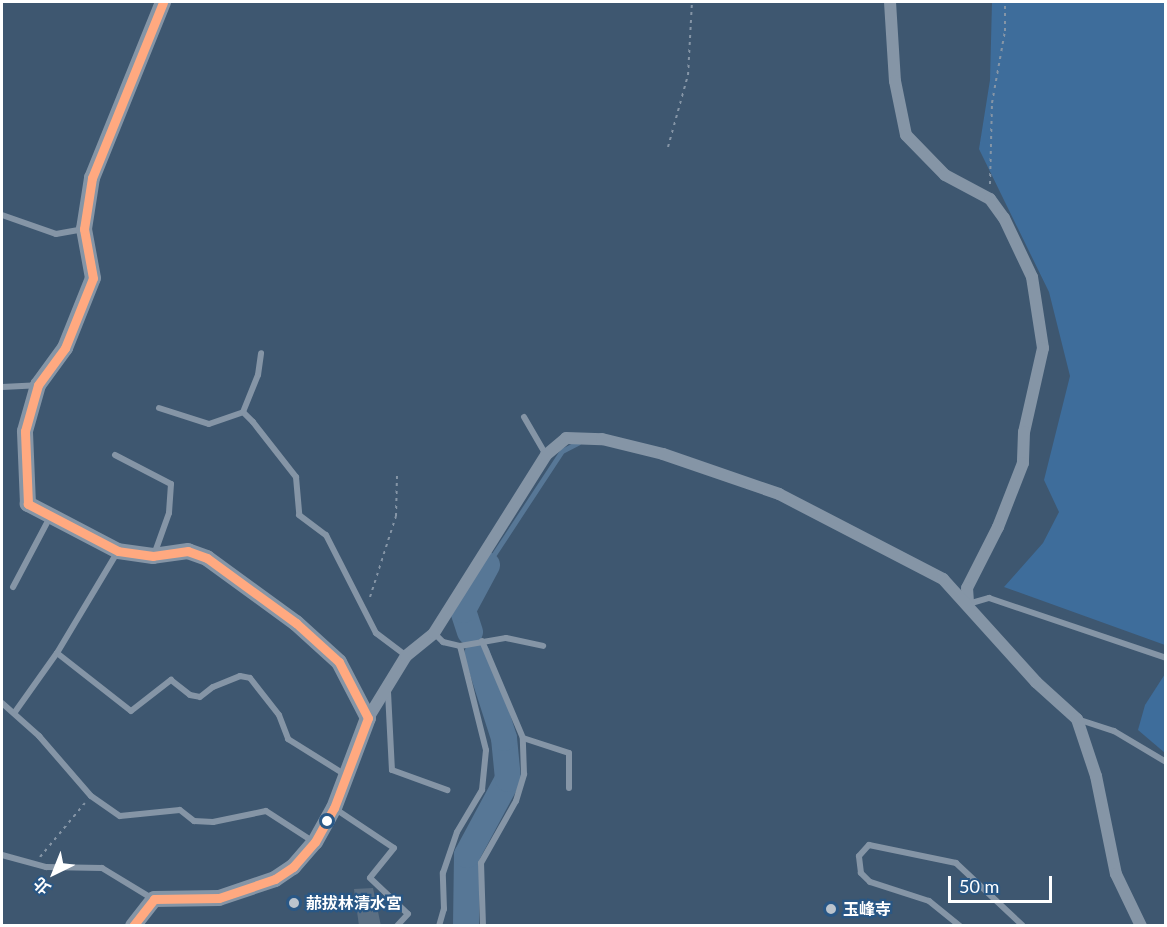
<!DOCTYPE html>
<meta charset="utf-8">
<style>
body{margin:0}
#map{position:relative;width:1167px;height:927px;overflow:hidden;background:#3e5770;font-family:Lato,"Noto Sans TC",sans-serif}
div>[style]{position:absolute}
.green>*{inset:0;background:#3e6d9b}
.stream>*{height:4.5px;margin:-2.25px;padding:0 2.25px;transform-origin:2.25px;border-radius:2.25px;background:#577796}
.river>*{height:26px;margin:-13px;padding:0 13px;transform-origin:13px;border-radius:13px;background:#577796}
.building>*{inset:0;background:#5b6f83}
.path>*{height:2px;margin-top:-1px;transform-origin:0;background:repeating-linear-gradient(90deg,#8595a6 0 3px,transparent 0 7.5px)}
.service>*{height:6px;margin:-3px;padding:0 3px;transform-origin:3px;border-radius:3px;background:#8595a6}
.minor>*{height:12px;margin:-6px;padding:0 6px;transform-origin:6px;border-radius:6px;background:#8595a6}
.tertiary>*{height:16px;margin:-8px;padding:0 8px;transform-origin:8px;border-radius:8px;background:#8595a6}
.bus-1>*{height:9px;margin:-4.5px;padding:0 4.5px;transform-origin:4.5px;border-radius:4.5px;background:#ffa980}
.dots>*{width:16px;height:16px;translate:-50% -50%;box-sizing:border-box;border:3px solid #295785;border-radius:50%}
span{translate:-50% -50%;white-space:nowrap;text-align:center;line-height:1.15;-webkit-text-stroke:4.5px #295785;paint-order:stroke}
.poi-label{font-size:16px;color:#fff;font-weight:700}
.left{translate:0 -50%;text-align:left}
.frame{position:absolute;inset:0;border:3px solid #fff;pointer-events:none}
.north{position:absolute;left:24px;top:843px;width:60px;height:60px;-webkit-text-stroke:4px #295785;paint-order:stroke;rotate:223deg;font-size:16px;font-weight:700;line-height:24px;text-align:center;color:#fff}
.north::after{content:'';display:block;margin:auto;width:21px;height:27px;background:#fff;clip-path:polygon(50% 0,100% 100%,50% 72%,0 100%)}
.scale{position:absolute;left:948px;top:876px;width:104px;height:27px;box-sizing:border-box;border:3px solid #fff;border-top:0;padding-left:8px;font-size:18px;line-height:21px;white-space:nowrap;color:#fff;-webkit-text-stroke:4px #295785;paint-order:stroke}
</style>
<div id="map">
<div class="green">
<div style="clip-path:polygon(992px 2px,1165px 2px,1165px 645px,1004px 587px,1043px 543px,1059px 512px,1044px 480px,1070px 376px,1049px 292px,979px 149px,990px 80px)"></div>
<div style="clip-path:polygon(1165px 674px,1165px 753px,1138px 730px,1145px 705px)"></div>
</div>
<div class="stream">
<div style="left:487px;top:565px;width:136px;rotate:-56.7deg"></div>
<div style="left:562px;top:451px;width:18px;rotate:-27deg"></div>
</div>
<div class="river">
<div style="left:470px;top:632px;width:23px;rotate:-108deg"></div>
<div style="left:463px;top:610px;width:51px;rotate:-61.9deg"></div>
<div style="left:466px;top:926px;width:71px;rotate:-89.2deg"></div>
<div style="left:467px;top:855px;width:86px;rotate:-61.7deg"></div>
<div style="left:508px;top:779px;width:41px;rotate:-95.6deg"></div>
<div style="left:504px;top:738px;width:88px;rotate:-107.8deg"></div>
</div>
<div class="building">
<div style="clip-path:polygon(373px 888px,381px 926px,359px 926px,354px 889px)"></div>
</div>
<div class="path">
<div style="left:668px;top:147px;width:75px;rotate:-74.5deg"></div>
<div style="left:688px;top:75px;width:73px;rotate:-86.9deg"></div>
<div style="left:990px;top:184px;width:81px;rotate:-88.6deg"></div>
<div style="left:992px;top:103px;width:73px;rotate:-79.8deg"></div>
<div style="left:1005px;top:31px;width:29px;rotate:-90deg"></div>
<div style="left:370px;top:597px;width:85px;rotate:-72.2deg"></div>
<div style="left:396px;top:516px;width:41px;rotate:-88.6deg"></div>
<div style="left:40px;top:857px;width:70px;rotate:-50.2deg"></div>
</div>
<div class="service">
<div style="left:2px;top:215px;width:57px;rotate:19.4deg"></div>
<div style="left:56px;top:234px;width:27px;rotate:-10deg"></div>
<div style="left:2px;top:387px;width:35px;rotate:-3deg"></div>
<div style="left:159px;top:408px;width:52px;rotate:17.7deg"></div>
<div style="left:209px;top:424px;width:36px;rotate:-19deg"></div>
<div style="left:243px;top:412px;width:14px;rotate:45deg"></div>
<div style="left:253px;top:422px;width:70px;rotate:52deg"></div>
<div style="left:296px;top:477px;width:38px;rotate:85deg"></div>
<div style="left:299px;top:515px;width:34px;rotate:37deg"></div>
<div style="left:326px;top:535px;width:110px;rotate:63deg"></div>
<div style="left:376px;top:633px;width:38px;rotate:37deg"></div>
<div style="left:243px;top:412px;width:40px;rotate:-68deg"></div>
<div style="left:258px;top:375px;width:22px;rotate:-82deg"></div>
<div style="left:524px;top:417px;width:44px;rotate:59.9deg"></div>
<div style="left:115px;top:455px;width:63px;rotate:27.4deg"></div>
<div style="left:171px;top:484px;width:29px;rotate:94deg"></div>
<div style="left:169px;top:513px;width:45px;rotate:109.7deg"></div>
<div style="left:13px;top:587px;width:77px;rotate:-62.1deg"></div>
<div style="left:968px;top:604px;width:22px;rotate:-16deg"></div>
<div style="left:989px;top:598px;width:187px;rotate:18.7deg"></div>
<div style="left:434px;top:633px;width:13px;rotate:45deg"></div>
<div style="left:443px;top:642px;width:17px;rotate:13deg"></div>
<div style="left:460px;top:646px;width:47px;rotate:-9.9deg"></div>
<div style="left:506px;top:638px;width:38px;rotate:12deg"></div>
<div style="left:482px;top:641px;width:105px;rotate:67.1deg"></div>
<div style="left:523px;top:738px;width:48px;rotate:18.1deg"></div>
<div style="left:569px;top:753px;width:35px;rotate:90deg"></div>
<div style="left:57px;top:653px;width:94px;rotate:38.1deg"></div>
<div style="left:131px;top:711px;width:51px;rotate:-37.8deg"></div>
<div style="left:171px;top:680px;width:24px;rotate:38deg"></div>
<div style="left:190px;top:695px;width:10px;rotate:11deg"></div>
<div style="left:200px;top:697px;width:16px;rotate:-38deg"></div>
<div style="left:213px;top:687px;width:29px;rotate:-22deg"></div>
<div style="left:240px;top:676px;width:10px;rotate:11deg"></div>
<div style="left:250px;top:678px;width:47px;rotate:51.9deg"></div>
<div style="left:279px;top:715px;width:26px;rotate:69deg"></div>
<div style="left:288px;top:739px;width:66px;rotate:32deg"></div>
<div style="left:388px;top:692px;width:78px;rotate:87.1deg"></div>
<div style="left:392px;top:770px;width:59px;rotate:20deg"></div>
<div style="left:2px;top:703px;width:50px;rotate:41.7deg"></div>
<div style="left:39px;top:736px;width:79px;rotate:49.1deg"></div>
<div style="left:91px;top:796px;width:35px;rotate:35deg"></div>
<div style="left:120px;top:816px;width:60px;rotate:-5.7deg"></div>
<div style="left:180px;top:810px;width:18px;rotate:38deg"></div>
<div style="left:194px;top:821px;width:19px;rotate:3deg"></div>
<div style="left:213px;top:822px;width:54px;rotate:-11.7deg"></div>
<div style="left:266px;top:811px;width:57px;rotate:32.9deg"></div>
<div style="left:15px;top:712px;width:72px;rotate:-54.6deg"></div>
<div style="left:57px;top:653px;width:119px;rotate:-59.1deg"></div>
<div style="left:1077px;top:719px;width:39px;rotate:18deg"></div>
<div style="left:1114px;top:731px;width:61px;rotate:30.8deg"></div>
<div style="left:334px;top:808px;width:72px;rotate:33.7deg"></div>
<div style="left:394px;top:848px;width:38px;rotate:129deg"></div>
<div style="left:370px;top:878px;width:52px;rotate:43.5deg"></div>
<div style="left:408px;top:914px;width:16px;rotate:133deg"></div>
<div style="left:2px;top:855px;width:46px;rotate:15.3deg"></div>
<div style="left:46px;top:867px;width:56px;rotate:1deg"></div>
<div style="left:102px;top:868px;width:60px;rotate:31.3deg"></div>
<div style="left:439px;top:926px;width:18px;rotate:-74deg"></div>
<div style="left:444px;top:909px;width:36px;rotate:-92deg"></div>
<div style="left:443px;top:873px;width:43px;rotate:-71.1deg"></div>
<div style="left:457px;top:832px;width:49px;rotate:-59.2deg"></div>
<div style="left:482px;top:790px;width:40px;rotate:-84.3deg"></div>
<div style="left:486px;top:750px;width:107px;rotate:-104deg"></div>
<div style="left:483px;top:926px;width:63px;rotate:-91.8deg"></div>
<div style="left:481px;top:863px;width:71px;rotate:-60.6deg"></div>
<div style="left:516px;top:801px;width:28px;rotate:-73deg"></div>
<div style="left:524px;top:774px;width:36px;rotate:-92deg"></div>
<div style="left:960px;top:926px;width:40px;rotate:-141deg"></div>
<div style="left:929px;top:901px;width:62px;rotate:-162.1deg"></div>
<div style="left:870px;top:882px;width:13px;rotate:-135deg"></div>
<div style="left:861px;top:873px;width:17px;rotate:-97deg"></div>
<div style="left:859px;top:856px;width:15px;rotate:-48deg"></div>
<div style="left:869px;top:845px;width:89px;rotate:11.7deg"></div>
<div style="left:956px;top:863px;width:91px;rotate:43.2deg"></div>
</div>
<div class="minor">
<div style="left:890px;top:2px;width:79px;rotate:86.4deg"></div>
<div style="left:895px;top:81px;width:55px;rotate:78.5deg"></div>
<div style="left:906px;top:135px;width:56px;rotate:45.7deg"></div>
<div style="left:945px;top:175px;width:51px;rotate:28.1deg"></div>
<div style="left:990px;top:199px;width:24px;rotate:54deg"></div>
<div style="left:1004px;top:218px;width:65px;rotate:64.6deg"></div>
<div style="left:1032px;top:277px;width:72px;rotate:81.2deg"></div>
<div style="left:1043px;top:348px;width:86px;rotate:102.7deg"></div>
<div style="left:1024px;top:432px;width:31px;rotate:92deg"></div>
<div style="left:1023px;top:463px;width:69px;rotate:111.3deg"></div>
<div style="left:998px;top:527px;width:68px;rotate:116.9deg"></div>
<div style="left:967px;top:588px;width:16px;rotate:86deg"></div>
<div style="left:368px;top:718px;width:73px;rotate:-58.5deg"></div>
<div style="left:406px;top:656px;width:36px;rotate:-39deg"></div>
<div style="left:434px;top:633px;width:210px;rotate:-57.8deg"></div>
<div style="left:546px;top:455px;width:26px;rotate:-40deg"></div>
<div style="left:566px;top:438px;width:36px;rotate:2deg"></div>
<div style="left:602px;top:439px;width:63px;rotate:13.8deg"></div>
<div style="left:663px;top:454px;width:123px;rotate:19deg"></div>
<div style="left:779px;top:494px;width:185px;rotate:27.4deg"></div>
<div style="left:943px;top:579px;width:139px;rotate:47.9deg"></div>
<div style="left:1036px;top:682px;width:55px;rotate:42.1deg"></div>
<div style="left:1077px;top:719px;width:60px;rotate:71.6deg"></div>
<div style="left:1096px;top:776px;width:100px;rotate:78.5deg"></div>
<div style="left:1116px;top:874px;width:58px;rotate:64.3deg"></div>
</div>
<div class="tertiary">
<div style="left:133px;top:926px;width:34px;rotate:-52deg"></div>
<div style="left:154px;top:899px;width:65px;rotate:-0.9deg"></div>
<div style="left:219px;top:898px;width:59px;rotate:-18.7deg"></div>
<div style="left:275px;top:879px;width:22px;rotate:-34deg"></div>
<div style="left:293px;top:867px;width:33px;rotate:-49deg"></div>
<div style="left:315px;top:842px;width:39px;rotate:-61deg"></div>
<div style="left:334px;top:808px;width:96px;rotate:-69.3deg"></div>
<div style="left:368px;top:718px;width:63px;rotate:-117.4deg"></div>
<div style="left:339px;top:662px;width:58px;rotate:-137.8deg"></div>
<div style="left:296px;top:623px;width:110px;rotate:-143.9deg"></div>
<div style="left:207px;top:558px;width:20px;rotate:-160deg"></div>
<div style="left:188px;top:551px;width:35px;rotate:172deg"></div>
<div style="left:153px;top:556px;width:35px;rotate:-172deg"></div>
<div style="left:118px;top:551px;width:102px;rotate:-152.4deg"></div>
<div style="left:28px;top:504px;width:73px;rotate:-92.4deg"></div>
<div style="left:25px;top:431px;width:48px;rotate:-74.2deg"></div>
<div style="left:38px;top:385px;width:46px;rotate:-53.9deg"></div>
<div style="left:65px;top:348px;width:75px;rotate:-68.2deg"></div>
<div style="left:93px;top:278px;width:50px;rotate:-100.4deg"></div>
<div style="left:84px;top:229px;width:52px;rotate:-81.1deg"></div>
<div style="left:92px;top:178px;width:190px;rotate:-68deg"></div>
</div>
<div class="bus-1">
<div style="left:133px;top:926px;width:34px;rotate:-52deg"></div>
<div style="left:154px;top:899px;width:65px;rotate:-0.9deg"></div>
<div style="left:219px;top:898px;width:59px;rotate:-18.7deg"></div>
<div style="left:275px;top:879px;width:22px;rotate:-34deg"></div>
<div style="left:293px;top:867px;width:33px;rotate:-49deg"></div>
<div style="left:315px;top:842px;width:39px;rotate:-61deg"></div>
<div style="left:334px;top:808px;width:96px;rotate:-69.3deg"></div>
<div style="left:368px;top:718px;width:63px;rotate:-117.4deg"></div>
<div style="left:339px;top:662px;width:58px;rotate:-137.8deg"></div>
<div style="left:296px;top:623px;width:110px;rotate:-143.9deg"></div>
<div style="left:207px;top:558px;width:20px;rotate:-160deg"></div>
<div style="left:188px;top:551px;width:35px;rotate:172deg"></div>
<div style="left:153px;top:556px;width:35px;rotate:-172deg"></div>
<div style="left:118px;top:551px;width:102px;rotate:-152.4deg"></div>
<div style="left:28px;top:504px;width:73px;rotate:-92.4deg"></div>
<div style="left:25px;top:431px;width:48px;rotate:-74.2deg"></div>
<div style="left:38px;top:385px;width:46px;rotate:-53.9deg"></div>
<div style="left:65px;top:348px;width:75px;rotate:-68.2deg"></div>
<div style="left:93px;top:278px;width:50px;rotate:-100.4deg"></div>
<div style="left:84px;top:229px;width:52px;rotate:-81.1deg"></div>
<div style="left:92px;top:178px;width:190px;rotate:-68deg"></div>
</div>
<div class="dots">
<div style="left:327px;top:821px;background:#fff"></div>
<div style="left:294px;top:903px;background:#bbc4cd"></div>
<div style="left:831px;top:909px;background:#bbc4cd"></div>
</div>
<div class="poi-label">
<span class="left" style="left:306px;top:903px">𦰡拔林清水宮</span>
<span class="left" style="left:843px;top:909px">玉峰寺</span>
</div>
<div class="frame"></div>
<div class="north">北</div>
<div class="scale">50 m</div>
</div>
